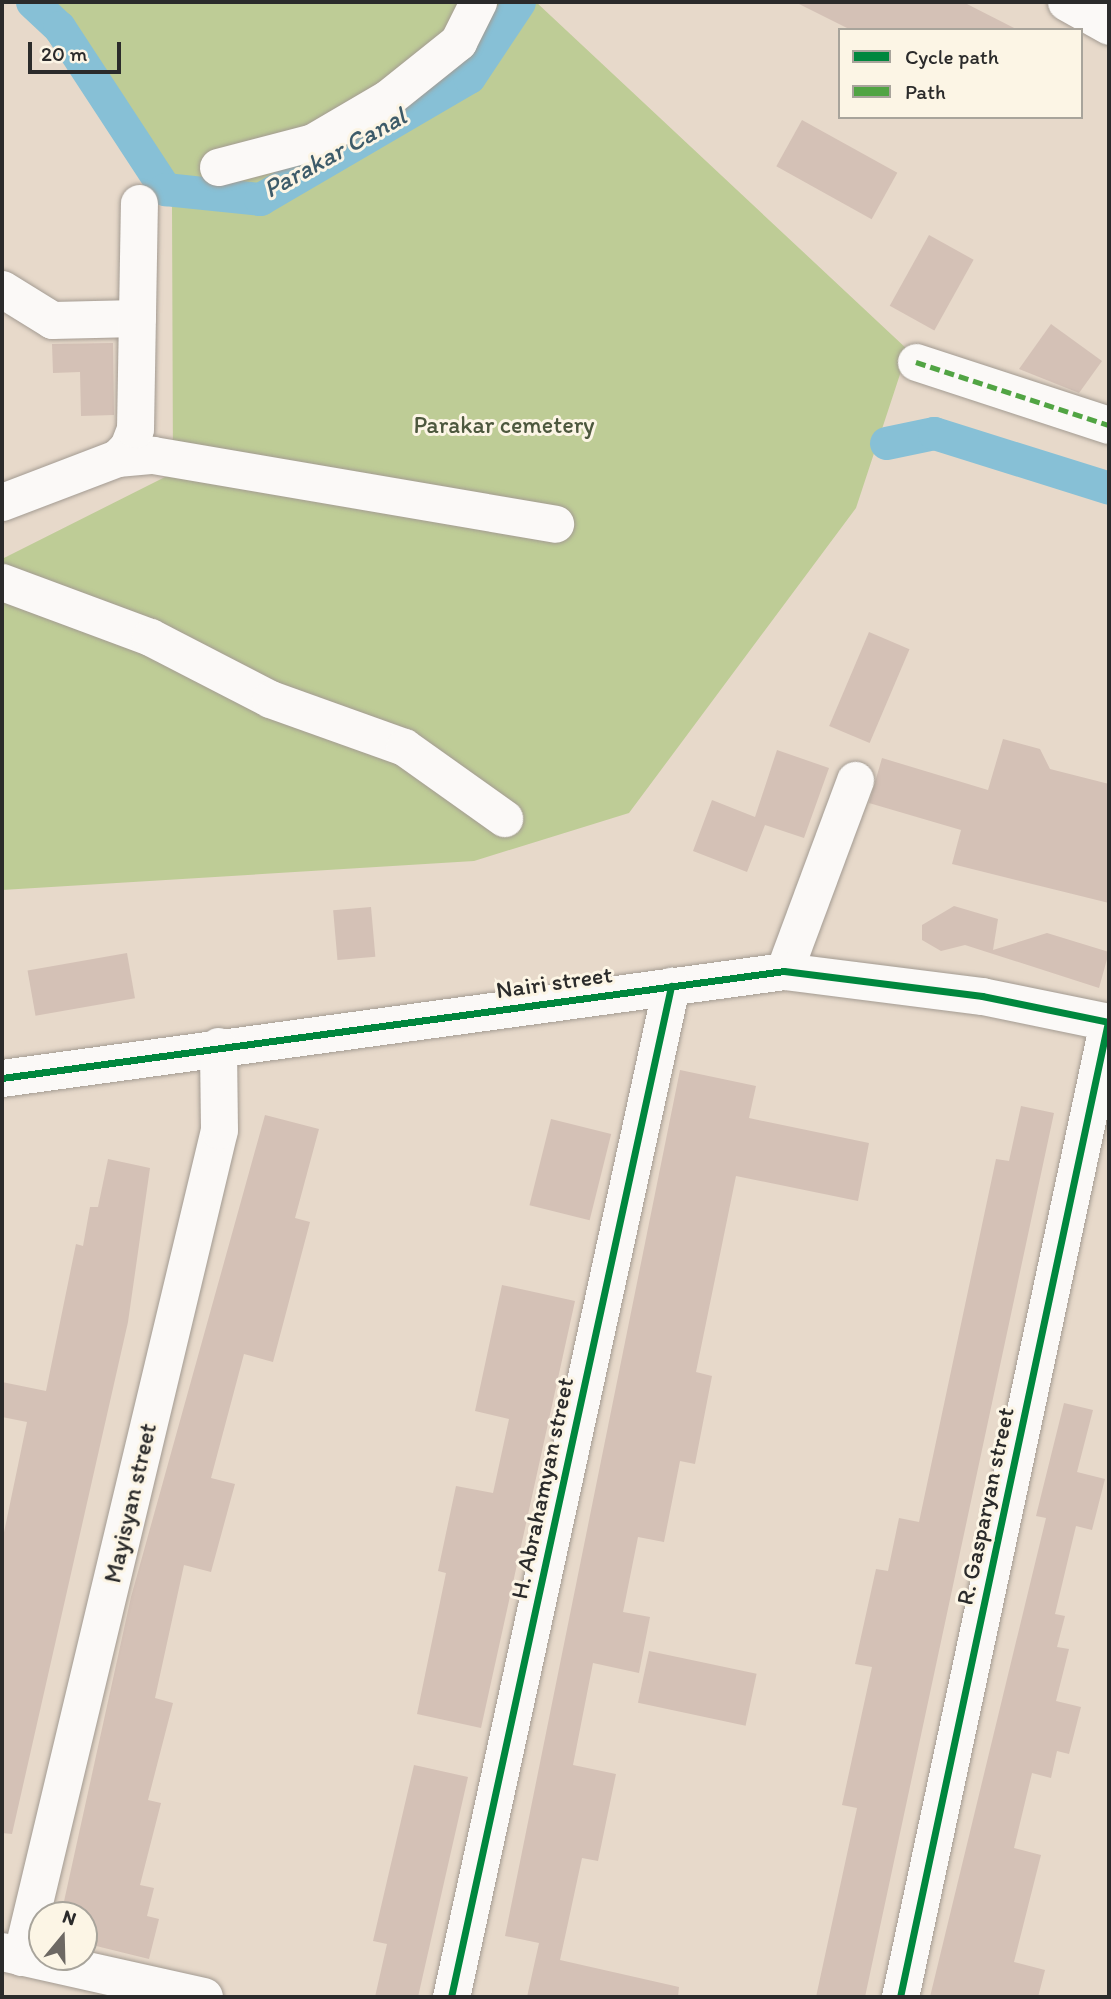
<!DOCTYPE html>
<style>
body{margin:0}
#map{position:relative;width:1111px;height:1999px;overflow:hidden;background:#e7d9ca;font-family:Itim,sans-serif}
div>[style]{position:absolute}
.green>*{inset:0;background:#becc96}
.canal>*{height:33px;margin:-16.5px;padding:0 16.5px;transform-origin:16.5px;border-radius:16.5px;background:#87c0d6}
.building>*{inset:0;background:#d4c1b6;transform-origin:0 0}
.roads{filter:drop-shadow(0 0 2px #a39b92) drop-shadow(0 0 2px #a39b92)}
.minor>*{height:37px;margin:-18.5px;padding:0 18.5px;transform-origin:18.5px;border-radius:18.5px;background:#fbf9f7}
.highway>*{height:38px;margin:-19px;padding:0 19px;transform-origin:19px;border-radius:19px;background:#fbf9f7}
.quiet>*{height:5px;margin-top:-2.5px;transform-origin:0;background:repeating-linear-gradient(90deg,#51a443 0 10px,transparent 0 15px)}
.cycleway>*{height:7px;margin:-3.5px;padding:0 3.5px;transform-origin:3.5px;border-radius:3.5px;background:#00873e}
span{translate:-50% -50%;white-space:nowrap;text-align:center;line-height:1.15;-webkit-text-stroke:6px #fcf5e5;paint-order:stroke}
.park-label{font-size:24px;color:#4d583e}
.street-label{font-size:24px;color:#2b2b2b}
.water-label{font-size:26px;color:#3d5b69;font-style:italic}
.frame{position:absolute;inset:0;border:4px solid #2b2b2b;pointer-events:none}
.legend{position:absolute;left:838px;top:28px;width:245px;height:91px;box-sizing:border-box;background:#fcf5e5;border:2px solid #a8a49b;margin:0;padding:9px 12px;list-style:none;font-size:21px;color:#2b2b2b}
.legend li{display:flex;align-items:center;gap:14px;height:35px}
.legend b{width:35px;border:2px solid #a8a49b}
.north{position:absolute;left:28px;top:1901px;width:70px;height:70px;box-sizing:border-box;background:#fcf5e5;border:2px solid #a8a49b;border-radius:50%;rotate:19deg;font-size:19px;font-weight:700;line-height:28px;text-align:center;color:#2b2b2b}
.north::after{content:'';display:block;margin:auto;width:24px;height:32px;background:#6d6863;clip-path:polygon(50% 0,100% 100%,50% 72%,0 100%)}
.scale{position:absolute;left:28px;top:42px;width:93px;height:32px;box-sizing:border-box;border:4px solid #2b2b2b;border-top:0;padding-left:9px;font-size:21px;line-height:24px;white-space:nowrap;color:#2b2b2b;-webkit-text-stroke:5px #fcf5e5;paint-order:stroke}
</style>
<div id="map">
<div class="green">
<div style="clip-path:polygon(20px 2px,536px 2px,908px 350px,856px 508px,629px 813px,474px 861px,2px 890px,2px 559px,173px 473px,172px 207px)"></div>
</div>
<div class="canal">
<div style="left:32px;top:2px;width:37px;rotate:43deg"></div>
<div style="left:59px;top:27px;width:194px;rotate:56.8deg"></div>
<div style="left:165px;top:189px;width:96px;rotate:6deg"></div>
<div style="left:260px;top:199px;width:242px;rotate:-30.3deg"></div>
<div style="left:469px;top:77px;width:90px;rotate:-56.3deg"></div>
<div style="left:886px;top:443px;width:49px;rotate:-11.8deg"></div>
<div style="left:934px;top:433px;width:183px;rotate:17.4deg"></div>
</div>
<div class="building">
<div style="clip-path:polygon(795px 2px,963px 2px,1018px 30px,851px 30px)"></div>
<div style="left:802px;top:120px;width:109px;height:53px;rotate:29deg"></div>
<div style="left:929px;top:235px;width:51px;height:81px;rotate:29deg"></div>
<div style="clip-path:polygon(1051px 324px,1102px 361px,1079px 393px,1019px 369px)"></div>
<div style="clip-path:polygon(113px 343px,114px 415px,81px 416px,80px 372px,53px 373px,52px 344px)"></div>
<div style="left:869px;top:632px;width:44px;height:102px;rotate:23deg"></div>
<div style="clip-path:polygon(1003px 739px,1040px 749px,1050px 769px,1109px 784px,1109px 903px,952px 864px,961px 830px,869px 803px,882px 758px,988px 790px)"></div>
<div style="clip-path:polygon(777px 750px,829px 768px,804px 838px,765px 825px,747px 872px,693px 851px,712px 800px,755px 817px)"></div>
<div style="clip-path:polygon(954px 906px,998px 919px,993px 950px,1047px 933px,1109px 952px,1099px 988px,965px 945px,941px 951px,922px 940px,922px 925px)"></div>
<div style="left:371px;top:907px;width:50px;height:38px;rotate:85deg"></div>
<div style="left:127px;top:953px;width:46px;height:101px;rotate:80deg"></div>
<div style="clip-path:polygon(680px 1070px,756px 1086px,749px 1118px,869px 1143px,858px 1201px,736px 1176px,696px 1372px,712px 1376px,695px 1464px,680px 1461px,664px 1542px,638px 1537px,623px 1612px,650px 1617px,639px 1673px,593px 1663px,573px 1765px,616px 1774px,598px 1861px,582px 1858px,560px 1960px,679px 1987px,678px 1997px,527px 1997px,539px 1943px,505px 1936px)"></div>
<div style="clip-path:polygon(1021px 1106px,1054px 1113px,865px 1997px,816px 1997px,857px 1808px,842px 1805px,872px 1667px,855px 1664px,876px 1569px,888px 1571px,899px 1518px,919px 1522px,996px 1159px,1009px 1161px)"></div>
<div style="clip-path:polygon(265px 1115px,319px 1129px,295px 1218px,310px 1222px,273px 1362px,244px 1354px,211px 1478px,235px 1484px,211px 1572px,184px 1565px,155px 1698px,173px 1703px,148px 1800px,161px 1803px,140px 1885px,154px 1888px,147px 1916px,159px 1919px,149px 1959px,84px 1943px,84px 1915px,61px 1915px,131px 1597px)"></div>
<div style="left:551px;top:1119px;width:62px;height:89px;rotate:14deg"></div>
<div style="clip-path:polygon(108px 1159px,150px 1168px,128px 1322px,12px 1834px,2px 1833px,2px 1542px,27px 1422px,2px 1417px,2px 1382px,46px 1391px,76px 1244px,83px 1246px,90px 1207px,98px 1207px)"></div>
<div style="clip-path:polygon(502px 1285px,575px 1301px,481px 1728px,417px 1714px,446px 1573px,438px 1571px,456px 1486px,493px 1493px,509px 1419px,475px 1411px)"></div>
<div style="clip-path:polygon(1064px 1403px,1093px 1410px,1077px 1472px,1105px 1479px,1092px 1530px,1076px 1526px,1055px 1614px,1065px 1616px,1057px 1647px,1069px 1649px,1056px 1701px,1081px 1707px,1069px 1754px,1057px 1751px,1051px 1778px,1032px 1773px,1014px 1848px,1041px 1855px,1014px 1962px,1045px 1970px,1038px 1997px,930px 1997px,1046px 1518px,1036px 1516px)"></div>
<div style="left:649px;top:1651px;width:110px;height:53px;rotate:12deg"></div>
<div style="clip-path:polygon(414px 1765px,468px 1777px,418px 1997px,375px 1997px,387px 1944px,373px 1941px)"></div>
</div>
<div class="roads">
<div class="minor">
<div style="left:1066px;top:2px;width:49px;rotate:29.2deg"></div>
<div style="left:218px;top:167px;width:98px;rotate:-14.7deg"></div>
<div style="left:313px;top:142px;width:87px;rotate:-30.4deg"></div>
<div style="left:388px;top:98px;width:90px;rotate:-38.7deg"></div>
<div style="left:458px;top:42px;width:45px;rotate:-63.4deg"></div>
<div style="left:2px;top:289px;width:59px;rotate:31.8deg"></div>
<div style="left:52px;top:320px;width:85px;rotate:-1.3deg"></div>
<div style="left:916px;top:362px;width:203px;rotate:18.1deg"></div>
<div style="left:117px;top:458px;width:36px;rotate:-5deg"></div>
<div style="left:153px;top:455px;width:408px;rotate:9.7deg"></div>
<div style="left:2px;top:502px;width:123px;rotate:-20.9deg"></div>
<div style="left:117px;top:458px;width:16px;rotate:-45deg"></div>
<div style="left:128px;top:447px;width:19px;rotate:-69deg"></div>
<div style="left:135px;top:429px;width:226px;rotate:-89deg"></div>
<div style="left:2px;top:582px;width:158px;rotate:20.4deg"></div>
<div style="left:150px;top:637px;width:135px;rotate:27.3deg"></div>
<div style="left:270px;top:699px;width:142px;rotate:19.7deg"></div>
<div style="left:404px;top:747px;width:123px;rotate:35.4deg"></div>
<div style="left:784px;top:971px;width:204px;rotate:-69.6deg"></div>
<div style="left:2px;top:1078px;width:789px;rotate:-7.79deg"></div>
<div style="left:784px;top:971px;width:200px;rotate:7.2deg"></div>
<div style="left:982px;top:996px;width:130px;rotate:11.6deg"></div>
<div style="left:21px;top:1957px;width:850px;rotate:-76.54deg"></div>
<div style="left:219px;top:1130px;width:84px;rotate:-90.7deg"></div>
<div style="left:451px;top:1997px;width:1035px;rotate:-77.72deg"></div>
<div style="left:900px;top:1997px;width:997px;rotate:-77.96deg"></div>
</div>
<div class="highway">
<div style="left:2px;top:1952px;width:207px;rotate:12.6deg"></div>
</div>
</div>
<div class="quiet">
<div style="left:916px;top:362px;width:203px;rotate:18.1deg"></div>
</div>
<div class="cycleway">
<div style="left:2px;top:1078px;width:789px;rotate:-7.79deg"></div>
<div style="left:784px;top:971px;width:200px;rotate:7.2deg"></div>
<div style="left:982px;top:996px;width:130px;rotate:11.6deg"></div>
<div style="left:451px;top:1997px;width:1035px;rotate:-77.72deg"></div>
<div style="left:900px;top:1997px;width:997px;rotate:-77.96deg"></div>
</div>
<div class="park-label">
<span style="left:504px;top:425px">Parakar cemetery</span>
</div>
<div class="street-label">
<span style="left:554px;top:982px;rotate:-8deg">Nairi street</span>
<span style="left:542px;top:1488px;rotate:-78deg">H. Abrahamyan street</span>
<span style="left:130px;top:1503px;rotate:-77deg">Mayisyan street</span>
<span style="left:985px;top:1506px;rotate:-78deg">R. Gasparyan street</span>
</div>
<div class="water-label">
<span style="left:335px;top:153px;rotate:-29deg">Parakar Canal</span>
</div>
<div class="frame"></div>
<ul class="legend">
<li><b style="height:9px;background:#00873e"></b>Cycle path</li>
<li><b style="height:9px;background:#51a443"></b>Path</li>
</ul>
<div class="north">N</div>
<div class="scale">20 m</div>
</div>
